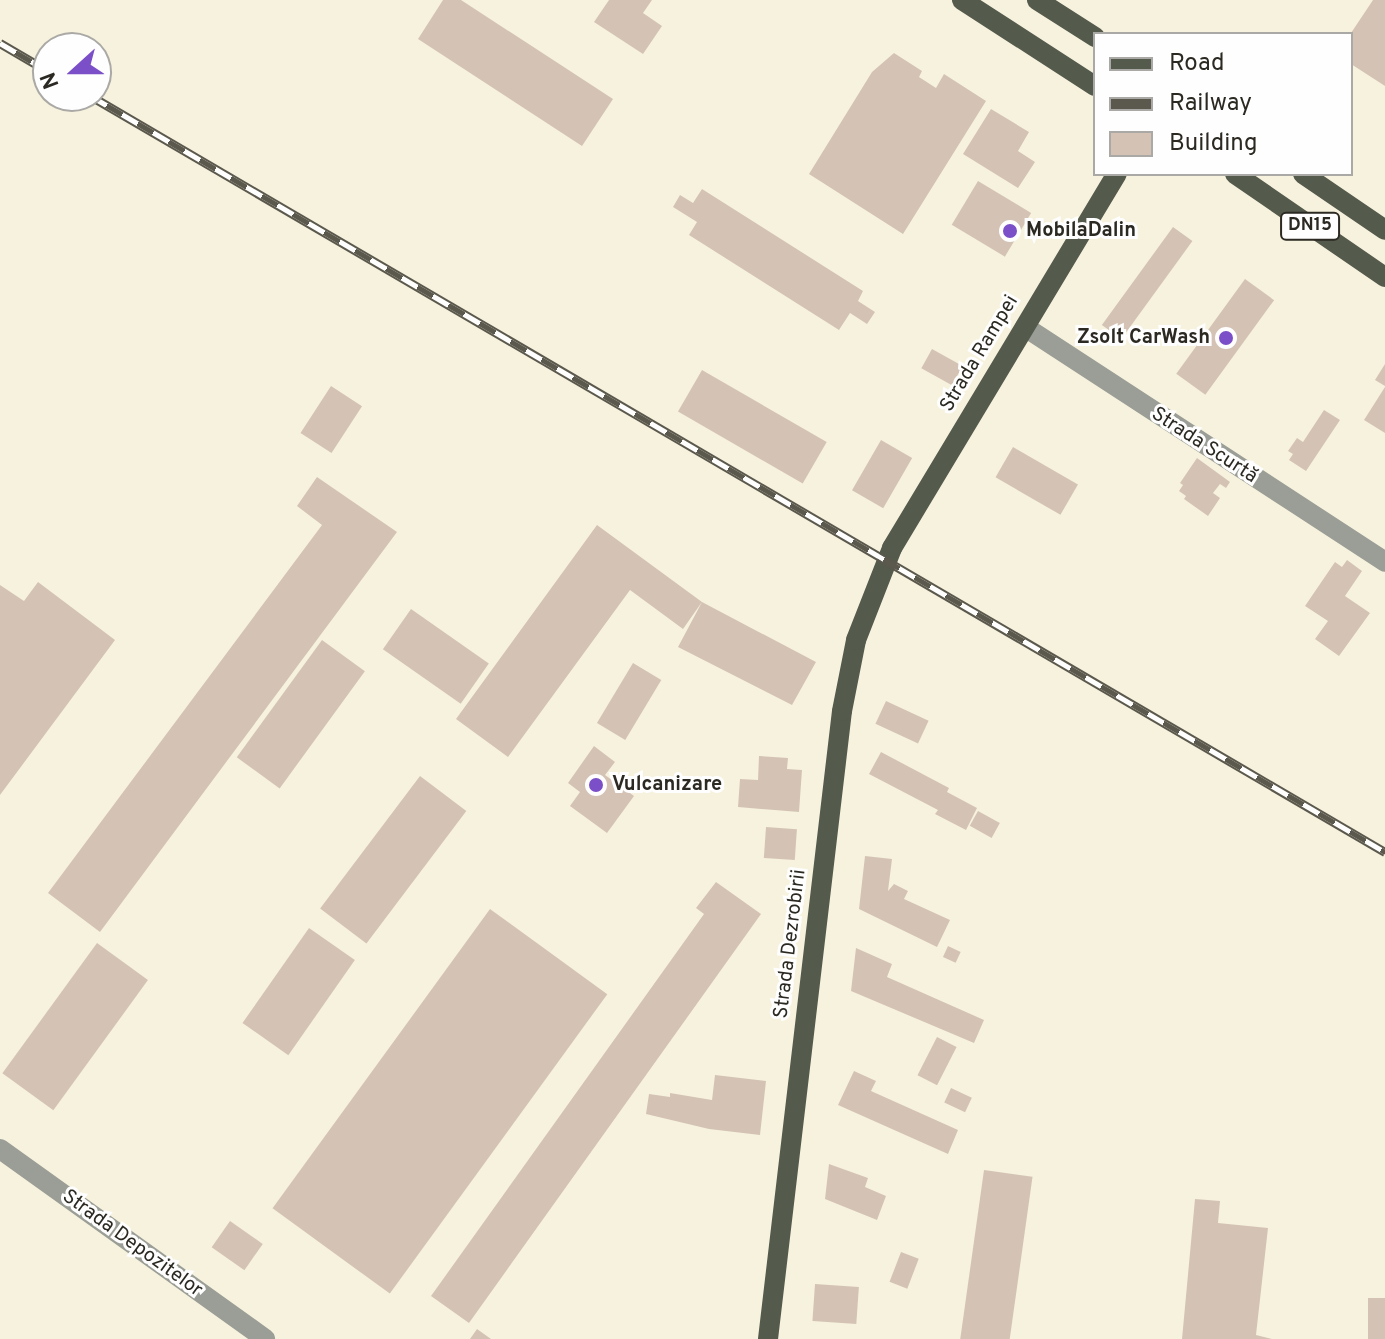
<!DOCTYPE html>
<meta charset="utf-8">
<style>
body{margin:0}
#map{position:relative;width:1385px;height:1339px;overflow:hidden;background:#f7f2dd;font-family:Overpass,sans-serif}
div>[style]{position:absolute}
.building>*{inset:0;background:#d4c3b5;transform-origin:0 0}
.minor>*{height:20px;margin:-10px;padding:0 10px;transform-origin:10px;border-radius:10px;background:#9a9e96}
.major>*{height:20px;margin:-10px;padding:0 10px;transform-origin:10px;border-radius:10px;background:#545a4c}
.rail>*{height:9px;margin-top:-4.5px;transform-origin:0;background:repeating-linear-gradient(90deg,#fefefe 0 18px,#5b584e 0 36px);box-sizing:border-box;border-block:2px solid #5b584e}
.dots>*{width:22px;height:22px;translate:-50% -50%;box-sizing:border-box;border:4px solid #fefefe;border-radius:50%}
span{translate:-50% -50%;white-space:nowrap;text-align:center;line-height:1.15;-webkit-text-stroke:6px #fefefe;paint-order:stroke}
.shield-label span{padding:2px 6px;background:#fefefe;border:2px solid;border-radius:6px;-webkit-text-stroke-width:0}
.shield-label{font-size:18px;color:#2b2922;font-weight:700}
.poi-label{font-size:20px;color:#2b2922;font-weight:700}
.left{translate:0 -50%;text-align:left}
.right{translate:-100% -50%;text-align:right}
.street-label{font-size:20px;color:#2b2922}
.legend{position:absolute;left:1093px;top:32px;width:260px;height:144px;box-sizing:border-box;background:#fefefe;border:2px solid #aaa9a6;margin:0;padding:10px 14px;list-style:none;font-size:24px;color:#2b2922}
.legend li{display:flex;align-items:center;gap:16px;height:40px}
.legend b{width:40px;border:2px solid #aaa9a6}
.north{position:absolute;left:32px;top:32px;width:80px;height:80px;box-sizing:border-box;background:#fefefe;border:2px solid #aaa9a6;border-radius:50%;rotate:249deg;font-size:22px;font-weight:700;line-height:32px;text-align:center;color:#2b2922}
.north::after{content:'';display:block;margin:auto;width:28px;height:36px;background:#7a4fc8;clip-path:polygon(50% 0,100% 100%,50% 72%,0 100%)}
</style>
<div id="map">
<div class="building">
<div style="clip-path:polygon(443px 0,461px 0,613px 99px,582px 146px,418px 39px)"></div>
<div style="clip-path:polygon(609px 0,652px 0,643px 13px,662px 26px,643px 54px,594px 22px)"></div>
<div style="clip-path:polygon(1373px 0,1385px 0,1385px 86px,1351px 64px,1351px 33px)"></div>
<div style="clip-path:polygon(894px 53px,922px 71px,919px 77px,936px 88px,944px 74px,986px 101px,903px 234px,809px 174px,872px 72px)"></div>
<div style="clip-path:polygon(991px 109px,1029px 132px,1018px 151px,1035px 162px,1018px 188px,963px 154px)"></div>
<div style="left:978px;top:181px;width:62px;height:51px;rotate:31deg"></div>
<div style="clip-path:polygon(702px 189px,863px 291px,858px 301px,875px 312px,867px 324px,850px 313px,839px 330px,689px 235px,697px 222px,673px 207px,680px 195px,693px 203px)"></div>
<div style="left:1173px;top:227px;width:24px;height:121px;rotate:36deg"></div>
<div style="left:1245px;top:279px;width:36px;height:117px;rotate:36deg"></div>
<div style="left:932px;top:349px;width:35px;height:22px;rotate:29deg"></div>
<div style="clip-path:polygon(1385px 364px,1385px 386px,1375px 380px)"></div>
<div style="left:702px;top:370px;width:144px;height:48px;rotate:30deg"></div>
<div style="left:331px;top:386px;width:37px;height:56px;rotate:33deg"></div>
<div style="clip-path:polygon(1385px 387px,1385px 433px,1364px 420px)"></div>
<div style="clip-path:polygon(1324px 410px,1340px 420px,1306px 471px,1289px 460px,1293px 454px,1288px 451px,1297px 438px,1303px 442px)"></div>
<div style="left:881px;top:440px;width:36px;height:58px;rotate:30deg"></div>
<div style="left:1013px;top:447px;width:75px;height:35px;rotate:30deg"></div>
<div style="clip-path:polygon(1197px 458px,1230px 482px,1226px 488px,1220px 484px,1213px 493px,1220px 498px,1208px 516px,1184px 499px,1186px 496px,1179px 491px,1183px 485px,1180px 483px)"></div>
<div style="clip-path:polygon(317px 477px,397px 532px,100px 932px,48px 893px,322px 525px,297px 506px)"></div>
<div style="clip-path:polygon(597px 525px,702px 602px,816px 662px,792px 705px,678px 647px,702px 602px,683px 629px,630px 590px,508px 757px,456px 719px)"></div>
<div style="clip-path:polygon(1347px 560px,1362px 571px,1345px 596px,1370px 613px,1339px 656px,1315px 639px,1328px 621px,1305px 606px,1335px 562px,1342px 567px)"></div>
<div style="clip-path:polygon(38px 582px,115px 640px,0 795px,0 585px,24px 601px)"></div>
<div style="left:411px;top:609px;width:95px;height:49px;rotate:35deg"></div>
<div style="left:322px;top:640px;width:53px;height:145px;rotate:36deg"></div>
<div style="left:633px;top:663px;width:33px;height:70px;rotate:31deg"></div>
<div style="left:886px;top:701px;width:47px;height:25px;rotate:25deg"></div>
<div style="clip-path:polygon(594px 746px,615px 762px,605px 775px,634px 796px,607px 833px,570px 806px,580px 792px,568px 783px)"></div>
<div style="clip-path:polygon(881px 752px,949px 788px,947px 792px,977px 808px,966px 830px,935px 814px,938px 810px,869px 774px)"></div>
<div style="clip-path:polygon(759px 756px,788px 758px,787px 769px,802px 770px,799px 812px,738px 807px,740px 779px,758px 780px)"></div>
<div style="left:420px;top:776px;width:58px;height:166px;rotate:37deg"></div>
<div style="left:978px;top:811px;width:25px;height:17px;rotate:29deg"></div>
<div style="left:766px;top:827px;width:31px;height:31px;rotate:4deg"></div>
<div style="clip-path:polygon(865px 856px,892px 859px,888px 891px,894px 884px,908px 891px,904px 899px,950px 920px,937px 947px,859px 909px)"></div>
<div style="clip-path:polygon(716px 882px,761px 914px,469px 1323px,431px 1296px,704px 914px,696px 908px)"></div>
<div style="left:490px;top:909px;width:145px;height:370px;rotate:36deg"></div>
<div style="left:309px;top:928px;width:56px;height:116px;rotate:35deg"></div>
<div style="left:97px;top:943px;width:63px;height:161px;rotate:36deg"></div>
<div style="left:948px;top:946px;width:14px;height:12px;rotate:25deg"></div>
<div style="clip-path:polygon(856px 948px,892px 964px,887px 977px,984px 1020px,974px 1043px,851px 991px)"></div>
<div style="left:937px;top:1037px;width:22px;height:43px;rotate:27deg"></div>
<div style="clip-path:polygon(854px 1071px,876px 1081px,871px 1091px,958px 1130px,948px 1154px,838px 1105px)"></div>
<div style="clip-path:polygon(715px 1075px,766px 1081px,760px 1135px,709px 1129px,646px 1114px,649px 1094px,670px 1097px,670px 1093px,712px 1100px)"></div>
<div style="left:951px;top:1088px;width:23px;height:16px;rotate:25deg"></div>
<div style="clip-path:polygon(829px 1164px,868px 1178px,865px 1187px,886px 1196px,877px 1220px,825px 1199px)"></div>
<div style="left:984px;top:1170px;width:49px;height:171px;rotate:8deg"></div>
<div style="clip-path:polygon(1195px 1199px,1220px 1201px,1218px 1223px,1268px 1228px,1256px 1335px,1272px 1339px,1182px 1339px)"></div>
<div style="left:230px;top:1221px;width:40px;height:32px;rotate:35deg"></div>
<div style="left:901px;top:1252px;width:19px;height:32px;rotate:21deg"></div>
<div style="left:815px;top:1284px;width:44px;height:37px;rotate:4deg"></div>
<div style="left:1368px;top:1298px;width:17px;height:41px"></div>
<div style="clip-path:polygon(477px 1329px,491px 1339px,470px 1339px)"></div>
</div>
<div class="minor">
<div style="left:1025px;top:327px;width:430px;rotate:33.1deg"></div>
<div style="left:0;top:1149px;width:326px;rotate:35.6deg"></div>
</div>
<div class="major">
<div style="left:962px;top:0;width:158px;rotate:32.9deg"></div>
<div style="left:1037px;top:0;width:69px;rotate:32.5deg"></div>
<div style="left:1235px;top:174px;width:182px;rotate:34.5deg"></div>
<div style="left:1303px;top:174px;width:99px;rotate:34.3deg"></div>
<div style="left:768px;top:1339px;width:632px;rotate:-83.28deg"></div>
<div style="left:842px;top:711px;width:72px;rotate:-78.8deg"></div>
<div style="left:856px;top:640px;width:99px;rotate:-68.6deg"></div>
<div style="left:892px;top:548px;width:436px;rotate:-59deg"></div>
</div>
<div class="rail">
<div style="left:0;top:43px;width:56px;rotate:30.3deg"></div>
<div style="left:91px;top:96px;width:1499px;rotate:30.29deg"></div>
</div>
<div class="dots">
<div style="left:1010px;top:231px;background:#7a4fc8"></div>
<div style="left:1226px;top:338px;background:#7a4fc8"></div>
<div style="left:596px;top:785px;background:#7a4fc8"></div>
</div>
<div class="shield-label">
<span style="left:1310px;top:226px">DN15</span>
</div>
<div class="poi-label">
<span class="left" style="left:1026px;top:231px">MobilaDalin</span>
<span class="right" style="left:1210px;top:338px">Zsolt CarWash</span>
<span class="left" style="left:612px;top:785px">Vulcanizare</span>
</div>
<div class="street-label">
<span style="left:980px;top:354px;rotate:-59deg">Strada Rampei</span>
<span style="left:1204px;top:446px;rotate:33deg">Strada Scurtă</span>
<span style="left:791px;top:944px;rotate:-83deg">Strada Dezrobirii</span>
<span style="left:132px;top:1244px;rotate:36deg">Strada Depozitelor</span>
</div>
<ul class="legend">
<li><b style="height:10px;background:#545a4c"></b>Road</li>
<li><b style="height:10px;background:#5b584e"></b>Railway</li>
<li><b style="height:22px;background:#d4c3b5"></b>Building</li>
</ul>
<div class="north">N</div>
</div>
